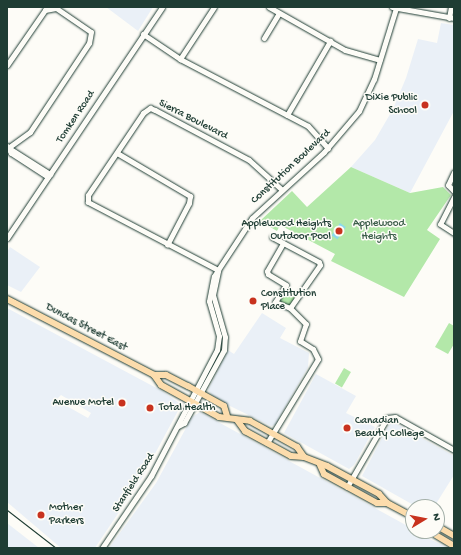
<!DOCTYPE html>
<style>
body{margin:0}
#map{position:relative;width:461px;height:555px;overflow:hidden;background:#fdfcf7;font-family:"Gochi Hand",sans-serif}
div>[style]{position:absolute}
.built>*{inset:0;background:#eaf0f7}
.green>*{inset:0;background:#b3e8a9;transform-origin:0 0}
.water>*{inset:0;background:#8cdaeb;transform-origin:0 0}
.roads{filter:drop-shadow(0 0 1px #1f3d34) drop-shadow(0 0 1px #1f3d34)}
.minor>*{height:5px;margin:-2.5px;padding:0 2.5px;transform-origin:2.5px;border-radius:2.5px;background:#fdfcf7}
.major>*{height:6px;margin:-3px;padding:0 3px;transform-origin:3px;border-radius:3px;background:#fcdcac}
.rail>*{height:1px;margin:-0.5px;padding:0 0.5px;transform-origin:0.5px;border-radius:0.5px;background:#1f3d34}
.dots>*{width:11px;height:11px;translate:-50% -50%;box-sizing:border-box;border:2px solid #fdfcf7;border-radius:50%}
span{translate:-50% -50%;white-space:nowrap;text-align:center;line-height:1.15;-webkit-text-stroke:3px #fdfcf7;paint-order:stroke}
.poi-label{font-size:11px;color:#1f3d34}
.right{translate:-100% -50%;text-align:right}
.left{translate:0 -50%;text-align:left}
.street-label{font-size:11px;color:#1f3d34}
.park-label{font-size:11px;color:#3d5f4b}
.frame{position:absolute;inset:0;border:8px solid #1f3d34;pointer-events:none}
.north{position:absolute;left:405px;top:499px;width:40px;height:40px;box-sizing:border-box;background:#fdfcf7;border:1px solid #a4b0a9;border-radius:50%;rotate:80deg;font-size:11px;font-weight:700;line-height:16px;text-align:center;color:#1f3d34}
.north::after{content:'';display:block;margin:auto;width:14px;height:18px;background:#c8321e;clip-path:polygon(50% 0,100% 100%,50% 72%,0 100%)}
</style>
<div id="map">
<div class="built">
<div style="clip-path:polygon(106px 7px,153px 7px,138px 31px)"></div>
<div style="clip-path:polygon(441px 23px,454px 25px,454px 111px,410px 193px,351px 167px,375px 140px,393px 109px,406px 78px,418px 39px,437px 43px)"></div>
<div style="clip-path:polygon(10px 247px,40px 267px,21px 292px,7px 285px,7px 252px)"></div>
<div style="clip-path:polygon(evenodd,7px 308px,162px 391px,179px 403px,179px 409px,143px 476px,95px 548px,61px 548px,7px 502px,7px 308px,61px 395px,91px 413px,88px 418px,56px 400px,61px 395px)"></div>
<div style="clip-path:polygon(262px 313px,286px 328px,280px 338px,309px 353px,308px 367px,275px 425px,271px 426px,228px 405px,212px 395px,208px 390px,228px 350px,234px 354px)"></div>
<div style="clip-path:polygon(316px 374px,356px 396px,346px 413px,375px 427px,354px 465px,349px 469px,284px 433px)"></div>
<div style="clip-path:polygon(200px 412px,413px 529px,413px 531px,448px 548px,109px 548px,156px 483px,192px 417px)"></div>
<div style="clip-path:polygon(391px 421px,454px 456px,454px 475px,434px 507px,417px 507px,362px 476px)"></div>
<div style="clip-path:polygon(7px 523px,39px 548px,7px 548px)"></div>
</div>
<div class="green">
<div style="clip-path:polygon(351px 167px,410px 193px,443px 187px,451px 195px,427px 230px,440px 239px,404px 297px,331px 261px,335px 254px,280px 225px,277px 231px,260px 221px,292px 191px,307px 207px)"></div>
<div style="clip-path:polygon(287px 291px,296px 296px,289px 307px,279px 301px)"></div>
<div style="clip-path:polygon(449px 323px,454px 326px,454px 344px,448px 354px,435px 347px)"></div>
<div style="left:344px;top:368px;width:8px;height:18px;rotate:30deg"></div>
</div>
<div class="water">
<div style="left:340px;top:223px;width:7px;height:15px;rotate:34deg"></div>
</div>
<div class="roads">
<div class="minor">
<div style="left:269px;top:7px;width:87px;rotate:29.5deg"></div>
<div style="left:345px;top:50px;width:36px;rotate:16deg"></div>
<div style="left:392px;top:7px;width:63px;rotate:10.1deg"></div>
<div style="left:449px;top:18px;width:11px;rotate:-80deg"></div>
<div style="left:143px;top:34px;width:45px;rotate:34deg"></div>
<div style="left:180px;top:59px;width:144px;rotate:27.6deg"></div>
<div style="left:308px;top:126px;width:30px;rotate:48deg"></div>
<div style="left:264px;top:38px;width:29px;rotate:-59deg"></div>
<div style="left:180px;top:59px;width:62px;rotate:-56.8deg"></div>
<div style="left:7px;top:65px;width:67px;rotate:-55.4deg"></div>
<div style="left:45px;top:10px;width:11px;rotate:-10deg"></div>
<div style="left:56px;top:8px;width:42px;rotate:34.4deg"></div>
<div style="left:91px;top:32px;width:11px;rotate:100deg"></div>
<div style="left:89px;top:43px;width:107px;rotate:123.5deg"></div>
<div style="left:30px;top:132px;width:29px;rotate:144deg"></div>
<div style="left:287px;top:115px;width:86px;rotate:-59.8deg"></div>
<div style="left:7px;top:146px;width:8px;rotate:60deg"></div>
<div style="left:11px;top:153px;width:44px;rotate:33deg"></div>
<div style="left:9px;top:148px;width:49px;rotate:32.4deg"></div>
<div style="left:117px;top:153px;width:85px;rotate:30.5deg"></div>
<div style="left:190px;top:196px;width:7px;rotate:98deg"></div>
<div style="left:189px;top:203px;width:47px;rotate:117.6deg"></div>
<div style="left:454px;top:172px;width:14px;rotate:115deg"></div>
<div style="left:448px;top:185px;width:8px;rotate:45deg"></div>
<div style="left:454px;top:197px;width:30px;rotate:117deg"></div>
<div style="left:440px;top:224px;width:17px;rotate:33deg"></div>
<div style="left:272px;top:237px;width:53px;rotate:28deg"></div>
<div style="left:319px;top:262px;width:3px;rotate:72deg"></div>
<div style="left:320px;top:265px;width:52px;rotate:124.9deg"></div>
<div style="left:7px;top:238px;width:278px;rotate:-56.1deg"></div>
<div style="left:218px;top:270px;width:147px;rotate:-152.4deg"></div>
<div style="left:88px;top:202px;width:7px;rotate:-90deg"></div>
<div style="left:88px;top:195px;width:99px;rotate:-56.1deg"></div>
<div style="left:143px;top:113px;width:9px;rotate:-36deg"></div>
<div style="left:150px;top:108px;width:5px;rotate:22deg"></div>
<div style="left:155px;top:110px;width:106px;rotate:28deg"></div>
<div style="left:249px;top:160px;width:43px;rotate:42.2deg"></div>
<div style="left:178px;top:426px;width:7px;rotate:-27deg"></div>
<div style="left:184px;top:423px;width:83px;rotate:-61.3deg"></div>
<div style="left:224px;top:350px;width:13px;rotate:-86deg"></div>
<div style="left:225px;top:337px;width:44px;rotate:-105.9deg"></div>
<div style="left:213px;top:295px;width:25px;rotate:-78deg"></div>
<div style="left:267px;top:443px;width:98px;rotate:-58.7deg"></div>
<div style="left:318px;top:359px;width:11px;rotate:-117deg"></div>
<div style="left:313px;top:349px;width:15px;rotate:-148deg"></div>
<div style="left:300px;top:341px;width:18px;rotate:-71deg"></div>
<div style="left:306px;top:324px;width:23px;rotate:-135deg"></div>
<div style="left:290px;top:308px;width:16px;rotate:-158deg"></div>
<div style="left:275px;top:302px;width:20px;rotate:-57deg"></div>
<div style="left:286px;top:285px;width:21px;rotate:-149deg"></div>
<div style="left:268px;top:274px;width:3px;rotate:-108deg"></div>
<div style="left:267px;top:271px;width:32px;rotate:-60deg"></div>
<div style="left:347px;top:487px;width:80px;rotate:-59.9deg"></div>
<div style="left:387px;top:418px;width:8px;rotate:-7deg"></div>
<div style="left:395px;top:417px;width:68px;rotate:29.2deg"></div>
<div style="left:102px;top:548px;width:87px;rotate:-55.8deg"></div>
<div style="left:151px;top:476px;width:142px;rotate:-62.4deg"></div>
<div style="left:217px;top:350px;width:14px;rotate:-82deg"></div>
<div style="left:219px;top:336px;width:36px;rotate:-106deg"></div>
<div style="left:209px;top:301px;width:25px;rotate:-79deg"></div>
<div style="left:214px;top:276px;width:69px;rotate:-56.8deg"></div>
<div style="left:252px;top:218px;width:98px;rotate:-42.5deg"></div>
<div style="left:324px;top:152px;width:54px;rotate:-49.5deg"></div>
<div style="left:359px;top:111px;width:35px;rotate:-65deg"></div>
<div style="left:374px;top:79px;width:74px;rotate:-72.8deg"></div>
</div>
<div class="major">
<div style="left:7px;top:299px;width:165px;rotate:27.3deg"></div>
<div style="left:154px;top:375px;width:12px"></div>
<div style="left:166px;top:375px;width:25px;rotate:27deg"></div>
<div style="left:188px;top:386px;width:41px;rotate:29.1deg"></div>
<div style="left:224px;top:406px;width:10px;rotate:73deg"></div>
<div style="left:154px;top:375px;width:12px;rotate:55deg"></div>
<div style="left:161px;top:385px;width:66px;rotate:28.9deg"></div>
<div style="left:219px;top:417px;width:31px;rotate:7deg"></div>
<div style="left:250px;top:421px;width:54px;rotate:29deg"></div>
<div style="left:297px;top:447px;width:12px;rotate:55deg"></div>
<div style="left:237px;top:420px;width:14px;rotate:54deg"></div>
<div style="left:245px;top:431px;width:52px;rotate:28.5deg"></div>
<div style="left:291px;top:456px;width:13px;rotate:4deg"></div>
<div style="left:304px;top:457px;width:25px;rotate:21deg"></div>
<div style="left:327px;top:466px;width:59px;rotate:28.3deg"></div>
<div style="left:379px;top:494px;width:12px;rotate:48deg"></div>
<div style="left:387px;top:503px;width:30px;rotate:28deg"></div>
<div style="left:320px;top:465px;width:10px;rotate:66deg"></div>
<div style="left:324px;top:474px;width:60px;rotate:28.7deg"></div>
<div style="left:377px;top:503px;width:10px"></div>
<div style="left:437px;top:526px;width:20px;rotate:30deg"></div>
<div style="left:429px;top:531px;width:29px;rotate:31deg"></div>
</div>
</div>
<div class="rail">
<div style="left:7px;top:510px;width:62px;rotate:37.8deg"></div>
</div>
<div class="dots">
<div style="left:425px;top:105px;background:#c8321e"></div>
<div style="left:339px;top:231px;background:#c8321e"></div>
<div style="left:253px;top:301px;background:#c8321e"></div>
<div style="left:122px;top:403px;background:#c8321e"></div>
<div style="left:150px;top:408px;background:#c8321e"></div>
<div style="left:347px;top:428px;background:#c8321e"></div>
<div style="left:41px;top:515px;background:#c8321e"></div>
</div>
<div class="poi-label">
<span class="right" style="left:417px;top:105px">Dixie Public<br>School</span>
<span class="right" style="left:331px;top:231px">Applewood Heights<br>Outdoor Pool</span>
<span class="left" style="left:261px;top:301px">Constitution<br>Place</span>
<span class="right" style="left:114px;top:403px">Avenue Motel</span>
<span class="left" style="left:159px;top:408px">Total Health</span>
<span class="left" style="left:355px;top:428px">Canadian<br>Beauty College</span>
<span class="left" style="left:49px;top:515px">Mother<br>Parkers</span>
</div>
<div class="street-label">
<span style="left:76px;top:117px;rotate:-56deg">Tomken Road</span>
<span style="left:193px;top:120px;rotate:27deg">Sierra Boulevard</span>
<span style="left:291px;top:167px;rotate:-43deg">Constitution Boulevard</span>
<span style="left:86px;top:328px;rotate:28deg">Dundas Street East</span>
<span style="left:134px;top:483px;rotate:-57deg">Stanfield Road</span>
</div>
<div class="park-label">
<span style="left:379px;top:231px">Applewood<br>Heights</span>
</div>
<div class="frame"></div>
<div class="north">N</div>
</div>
